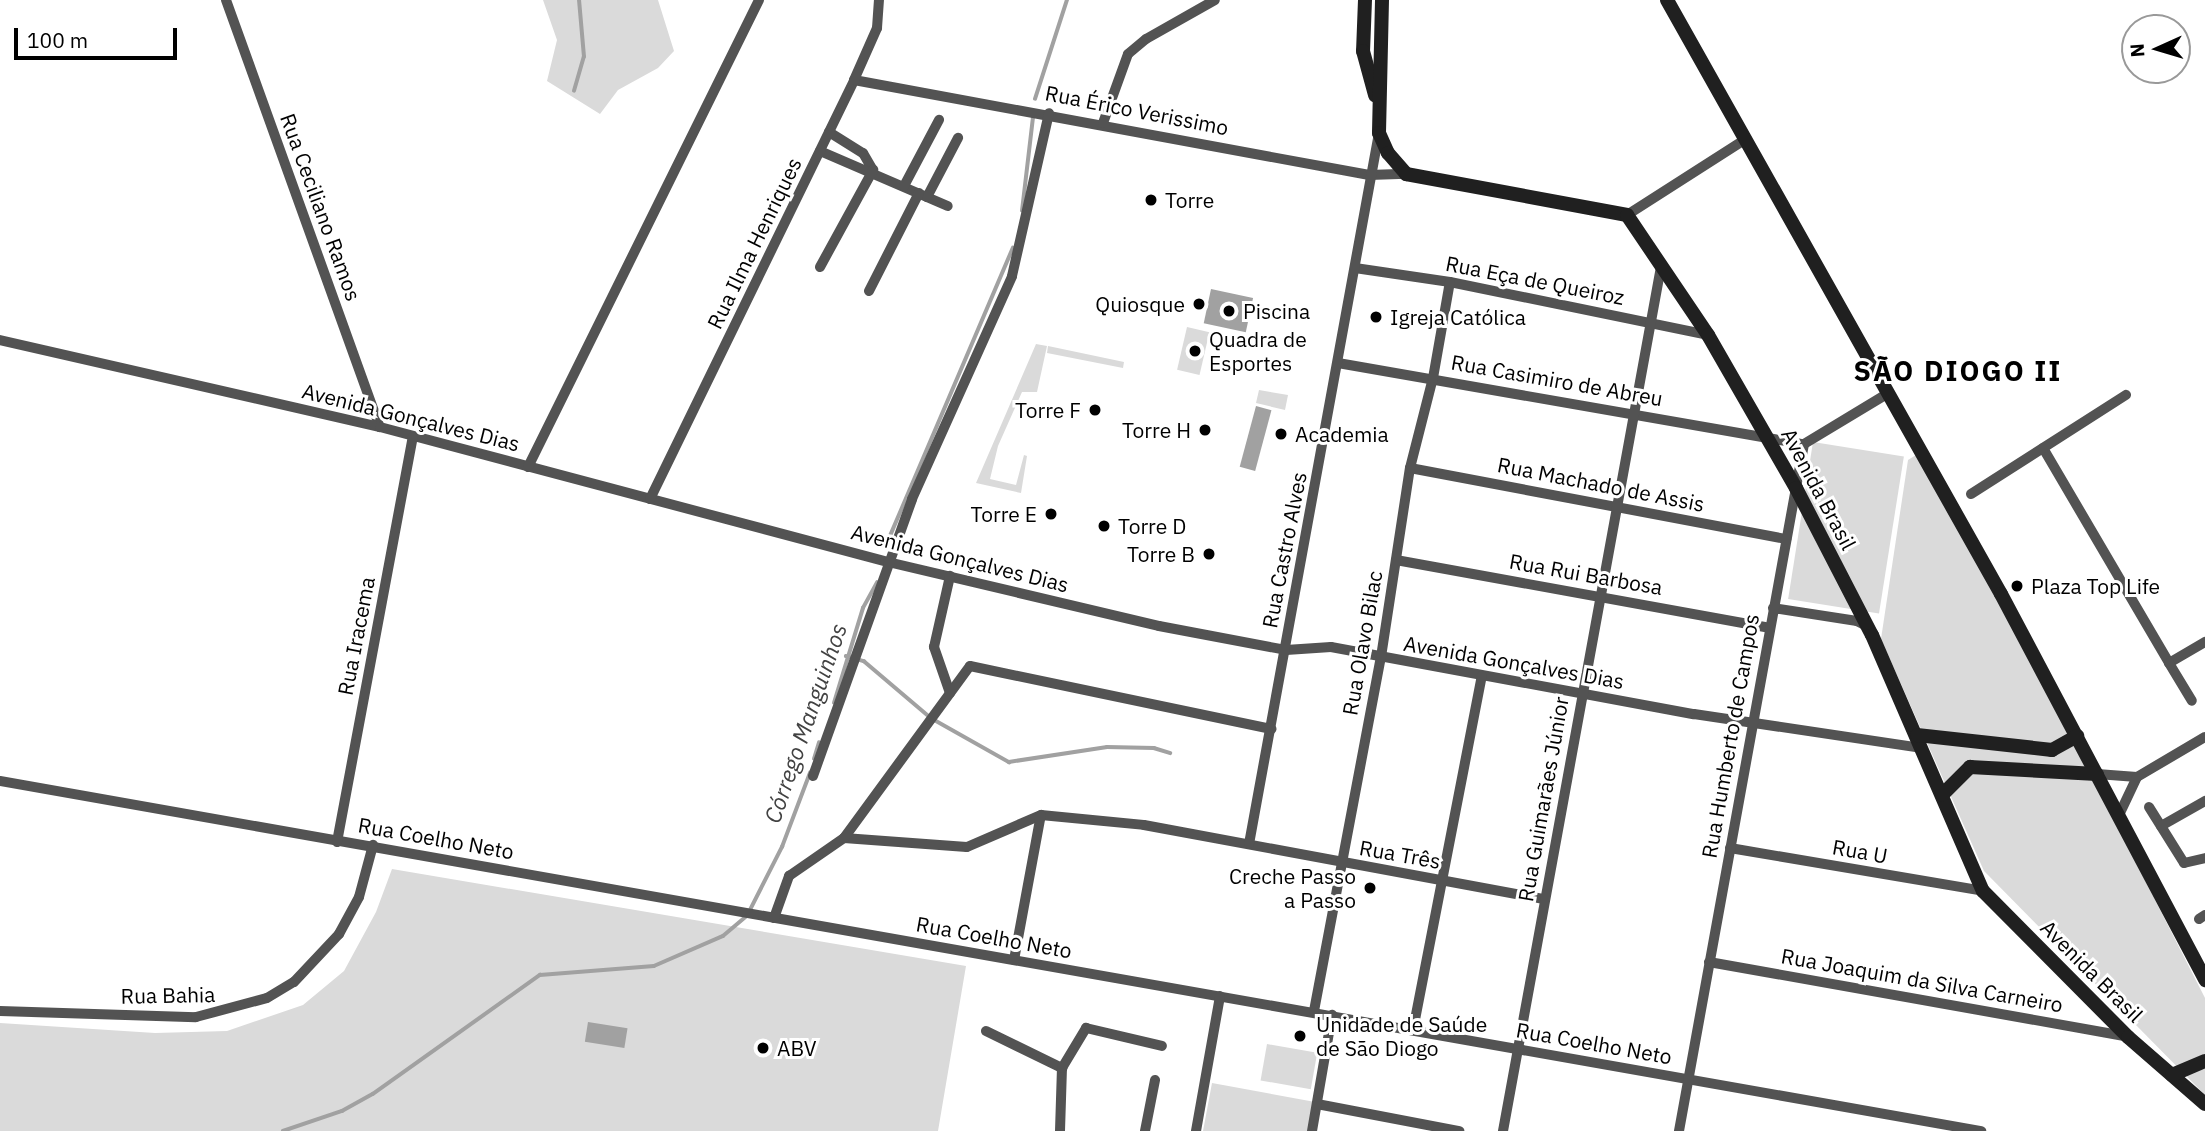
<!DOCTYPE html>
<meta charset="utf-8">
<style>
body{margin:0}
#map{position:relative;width:2205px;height:1131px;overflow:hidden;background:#fff;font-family:"IBM Plex Sans",sans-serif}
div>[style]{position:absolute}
.green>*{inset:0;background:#dadada;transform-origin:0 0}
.water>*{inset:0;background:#a1a1a1;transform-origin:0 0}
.stream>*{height:3.5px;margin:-1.75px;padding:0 1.75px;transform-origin:1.75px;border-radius:1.75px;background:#a1a1a1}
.street>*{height:10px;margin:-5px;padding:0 5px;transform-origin:5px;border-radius:5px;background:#535353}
.secondary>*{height:14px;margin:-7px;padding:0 7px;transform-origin:7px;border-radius:7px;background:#202020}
.dots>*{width:19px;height:19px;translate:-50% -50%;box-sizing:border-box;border:4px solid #fff;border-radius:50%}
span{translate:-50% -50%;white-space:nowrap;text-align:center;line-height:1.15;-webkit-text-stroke:6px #fff;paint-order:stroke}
.street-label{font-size:21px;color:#000}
.poi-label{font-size:21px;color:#000}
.left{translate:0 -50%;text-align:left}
.right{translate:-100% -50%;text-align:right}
.water-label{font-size:23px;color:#424242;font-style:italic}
.district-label{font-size:28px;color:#000;font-weight:700;letter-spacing:2px}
.north{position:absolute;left:2121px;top:14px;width:70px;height:70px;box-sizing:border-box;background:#fff;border:2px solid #999;border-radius:50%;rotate:266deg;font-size:19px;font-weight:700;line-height:28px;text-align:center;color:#000}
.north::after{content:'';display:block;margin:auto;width:24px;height:32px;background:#000;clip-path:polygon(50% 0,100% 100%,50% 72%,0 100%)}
.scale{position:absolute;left:14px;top:28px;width:163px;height:32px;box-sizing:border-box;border:4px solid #000;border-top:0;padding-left:9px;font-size:21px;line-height:24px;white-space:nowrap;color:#000;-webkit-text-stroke:5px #fff;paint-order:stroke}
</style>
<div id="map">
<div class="green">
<div style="clip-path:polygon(543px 0,658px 0,674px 51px,658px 68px,618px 90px,600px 114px,547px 81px,557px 40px)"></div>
<div style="left:1187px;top:327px;width:23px;height:44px;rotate:13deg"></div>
<div style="clip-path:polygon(1036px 344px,1047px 346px,1037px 392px,1022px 392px,998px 446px,990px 479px,1016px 485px,1024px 455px,1027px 456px,1021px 493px,976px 483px)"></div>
<div style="clip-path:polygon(1048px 346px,1124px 362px,1123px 368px,1047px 353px)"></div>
<div style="clip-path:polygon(1259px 390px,1288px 395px,1285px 410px,1256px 403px)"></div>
<div style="left:1813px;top:442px;width:92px;height:159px;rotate:9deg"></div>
<div style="clip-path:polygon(1916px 455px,2043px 680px,2205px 998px,2205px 1095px,1984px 871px,1881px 639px,1908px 460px)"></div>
<div style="clip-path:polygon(392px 869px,966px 966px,938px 1131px,0 1131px,0 1023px,155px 1033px,227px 1031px,303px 1005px,344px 971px,376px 912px)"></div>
<div style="left:1267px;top:1044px;width:51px;height:37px;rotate:10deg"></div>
<div style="clip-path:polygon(1212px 1083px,1315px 1102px,1310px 1131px,1203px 1131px)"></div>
</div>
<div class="water">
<div style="left:1211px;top:289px;width:43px;height:35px;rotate:12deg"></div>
<div style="left:1256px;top:406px;width:16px;height:63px;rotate:15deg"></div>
<div style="left:588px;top:1022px;width:40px;height:20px;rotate:9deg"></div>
</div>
<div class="stream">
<div style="left:574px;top:91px;width:35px;rotate:-74deg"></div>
<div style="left:584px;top:57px;width:57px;rotate:-95deg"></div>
<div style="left:1035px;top:99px;width:104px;rotate:-72.1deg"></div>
<div style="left:1022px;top:211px;width:95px;rotate:-83.3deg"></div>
<div style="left:890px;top:536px;width:313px;rotate:-66.9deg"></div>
<div style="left:846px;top:656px;width:19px;rotate:16deg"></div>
<div style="left:864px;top:661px;width:88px;rotate:40.4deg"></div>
<div style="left:931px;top:718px;width:90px;rotate:29.4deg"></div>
<div style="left:1009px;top:762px;width:99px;rotate:-8.7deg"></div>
<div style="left:1107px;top:747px;width:47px;rotate:1.2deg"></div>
<div style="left:1154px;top:748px;width:17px;rotate:17deg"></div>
<div style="left:834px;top:703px;width:99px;rotate:-73deg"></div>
<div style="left:863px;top:608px;width:29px;rotate:-61deg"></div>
<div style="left:814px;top:759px;width:17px;rotate:-73deg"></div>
<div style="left:750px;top:910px;width:71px;rotate:-63.1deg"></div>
<div style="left:782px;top:847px;width:79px;rotate:-69.3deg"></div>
<div style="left:283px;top:1131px;width:62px;rotate:-18.7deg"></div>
<div style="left:342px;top:1111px;width:35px;rotate:-29deg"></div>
<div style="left:373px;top:1094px;width:205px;rotate:-35.5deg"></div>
<div style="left:540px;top:975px;width:114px;rotate:-4.5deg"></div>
<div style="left:654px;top:966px;width:75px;rotate:-23.5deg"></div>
<div style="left:723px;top:936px;width:30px;rotate:-40deg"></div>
</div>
<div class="street">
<div style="left:226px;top:0;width:454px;rotate:70.2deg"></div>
<div style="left:854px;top:80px;width:524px;rotate:10.45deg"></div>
<div style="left:1369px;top:175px;width:37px;rotate:-2deg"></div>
<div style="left:1103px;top:123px;width:73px;rotate:-70.1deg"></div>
<div style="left:1128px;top:54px;width:23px;rotate:-40deg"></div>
<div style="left:1146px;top:39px;width:79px;rotate:-29.5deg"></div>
<div style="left:829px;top:132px;width:40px;rotate:32deg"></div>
<div style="left:863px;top:153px;width:20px;rotate:60deg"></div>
<div style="left:820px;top:151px;width:139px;rotate:23.3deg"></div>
<div style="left:904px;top:186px;width:75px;rotate:-62.1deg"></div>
<div style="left:927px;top:197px;width:67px;rotate:-62.3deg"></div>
<div style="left:1627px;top:215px;width:141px;rotate:-32.6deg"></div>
<div style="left:820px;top:267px;width:111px;rotate:-61.3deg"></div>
<div style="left:1355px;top:268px;width:96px;rotate:8.4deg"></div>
<div style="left:1450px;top:282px;width:263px;rotate:11.6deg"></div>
<div style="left:869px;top:291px;width:110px;rotate:-63deg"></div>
<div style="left:0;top:340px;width:390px;rotate:12.9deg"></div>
<div style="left:380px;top:427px;width:526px;rotate:14.88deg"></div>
<div style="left:888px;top:562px;width:278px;rotate:13.3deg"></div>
<div style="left:1159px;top:626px;width:129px;rotate:10.7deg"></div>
<div style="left:1286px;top:650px;width:45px;rotate:-3.8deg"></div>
<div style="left:1331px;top:647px;width:369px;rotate:10.5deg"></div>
<div style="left:1694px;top:714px;width:231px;rotate:8.5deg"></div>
<div style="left:1338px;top:363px;width:473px;rotate:9.9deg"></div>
<div style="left:1804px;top:444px;width:97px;rotate:-31.1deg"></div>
<div style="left:2043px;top:448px;width:249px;rotate:59.6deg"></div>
<div style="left:2169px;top:663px;width:42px;rotate:-30.3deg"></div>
<div style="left:528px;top:467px;width:521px;rotate:-63.68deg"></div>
<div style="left:1410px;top:468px;width:383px;rotate:10.7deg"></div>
<div style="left:1971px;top:494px;width:184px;rotate:-32.6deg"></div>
<div style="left:650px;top:499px;width:466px;rotate:-64deg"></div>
<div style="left:854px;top:80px;width:57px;rotate:-66.1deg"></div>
<div style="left:877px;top:28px;width:28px;rotate:-86deg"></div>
<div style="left:1396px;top:560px;width:379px;rotate:10.3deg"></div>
<div style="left:1773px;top:608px;width:85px;rotate:8.8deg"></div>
<div style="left:1857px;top:621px;width:11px;rotate:27deg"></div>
<div style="left:2169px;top:663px;width:44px;rotate:58.8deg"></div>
<div style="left:950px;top:693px;width:49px;rotate:-109.2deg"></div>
<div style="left:934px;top:647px;width:73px;rotate:-77.3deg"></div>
<div style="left:2097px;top:774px;width:40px;rotate:4.3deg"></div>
<div style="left:813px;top:776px;width:294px;rotate:-70.3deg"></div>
<div style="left:912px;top:499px;width:244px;rotate:-65.8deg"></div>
<div style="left:1012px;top:276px;width:167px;rotate:-77.2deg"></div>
<div style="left:0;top:781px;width:2012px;rotate:10.02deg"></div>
<div style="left:2149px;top:807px;width:66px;rotate:58deg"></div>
<div style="left:2184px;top:863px;width:22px;rotate:-13deg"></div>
<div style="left:2119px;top:815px;width:42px;rotate:-64.7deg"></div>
<div style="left:2137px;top:777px;width:79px;rotate:-30.5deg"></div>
<div style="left:2161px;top:826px;width:51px;rotate:-29.6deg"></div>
<div style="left:844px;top:838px;width:123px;rotate:4.2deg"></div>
<div style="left:967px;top:847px;width:81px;rotate:-23.4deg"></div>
<div style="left:1041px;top:815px;width:103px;rotate:5.5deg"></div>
<div style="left:1144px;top:825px;width:407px;rotate:10.5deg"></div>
<div style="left:337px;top:842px;width:412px;rotate:-79.4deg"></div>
<div style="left:1249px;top:844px;width:723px;rotate:-79.64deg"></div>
<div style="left:1730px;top:848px;width:257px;rotate:9.6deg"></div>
<div style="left:774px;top:918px;width:45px;rotate:-70.3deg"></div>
<div style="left:789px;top:876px;width:67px;rotate:-34.6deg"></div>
<div style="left:844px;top:838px;width:213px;rotate:-53.8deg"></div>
<div style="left:970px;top:666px;width:308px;rotate:11.8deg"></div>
<div style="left:2199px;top:919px;width:7px;rotate:-34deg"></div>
<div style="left:1014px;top:960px;width:147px;rotate:-79.5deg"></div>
<div style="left:1709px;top:962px;width:426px;rotate:10.1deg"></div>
<div style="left:0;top:1011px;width:196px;rotate:1.8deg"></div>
<div style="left:196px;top:1017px;width:73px;rotate:-15deg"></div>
<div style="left:267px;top:998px;width:31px;rotate:-31deg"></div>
<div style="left:294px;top:982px;width:66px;rotate:-46.8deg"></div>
<div style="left:339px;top:934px;width:42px;rotate:-61.6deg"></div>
<div style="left:359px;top:897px;width:54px;rotate:-74.9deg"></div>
<div style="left:1314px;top:1011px;width:360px;rotate:-79.3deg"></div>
<div style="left:1381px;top:657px;width:191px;rotate:-81.3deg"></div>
<div style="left:1410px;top:468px;width:93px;rotate:-75.7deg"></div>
<div style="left:1433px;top:378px;width:97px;rotate:-80deg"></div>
<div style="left:1413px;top:1030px;width:361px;rotate:-79deg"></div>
<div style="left:986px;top:1031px;width:85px;rotate:26deg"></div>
<div style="left:1317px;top:1104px;width:145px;rotate:10.8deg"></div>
<div style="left:1060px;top:1131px;width:63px;rotate:-88.2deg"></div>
<div style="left:1062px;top:1068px;width:47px;rotate:-59deg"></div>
<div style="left:1086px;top:1028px;width:78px;rotate:13.3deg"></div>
<div style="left:1145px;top:1131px;width:52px;rotate:-78.9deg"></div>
<div style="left:1196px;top:1131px;width:137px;rotate:-79.9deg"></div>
<div style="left:1312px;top:1131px;width:118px;rotate:-80.2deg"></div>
<div style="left:1503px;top:1131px;width:878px;rotate:-79.64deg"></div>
<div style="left:1679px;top:1131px;width:698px;rotate:-79.69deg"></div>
</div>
<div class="secondary">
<div style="left:1365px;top:0;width:51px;rotate:92.2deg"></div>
<div style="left:1363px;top:51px;width:46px;rotate:74.7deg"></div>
<div style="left:1382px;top:0;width:133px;rotate:91.3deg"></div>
<div style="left:1379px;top:133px;width:22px;rotate:66deg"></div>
<div style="left:1388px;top:153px;width:28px;rotate:49deg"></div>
<div style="left:1406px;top:174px;width:225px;rotate:10.5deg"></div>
<div style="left:1627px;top:215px;width:145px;rotate:56deg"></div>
<div style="left:1708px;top:335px;width:177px;rotate:60.1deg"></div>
<div style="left:1796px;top:488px;width:165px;rotate:62.7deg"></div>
<div style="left:1872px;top:635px;width:279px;rotate:66.6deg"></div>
<div style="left:1983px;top:891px;width:206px;rotate:45.2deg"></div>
<div style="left:2128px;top:1037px;width:102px;rotate:41deg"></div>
<div style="left:1667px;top:0;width:681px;rotate:60.65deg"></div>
<div style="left:2001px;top:594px;width:437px;rotate:62.1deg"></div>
<div style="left:1917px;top:735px;width:136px;rotate:6.3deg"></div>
<div style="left:2052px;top:750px;width:29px;rotate:-29deg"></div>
<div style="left:1942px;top:795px;width:40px;rotate:-45deg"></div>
<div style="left:1970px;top:767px;width:127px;rotate:3.2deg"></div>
<div style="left:2172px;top:1075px;width:36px;rotate:-23deg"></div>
</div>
<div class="dots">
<div style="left:1151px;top:200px;background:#000"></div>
<div style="left:1199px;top:304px;background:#000"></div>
<div style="left:1229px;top:311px;background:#000"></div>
<div style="left:1376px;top:317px;background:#000"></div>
<div style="left:1195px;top:351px;background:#000"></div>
<div style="left:1095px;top:410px;background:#000"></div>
<div style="left:1205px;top:430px;background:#000"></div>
<div style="left:1281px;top:434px;background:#000"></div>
<div style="left:1051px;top:514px;background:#000"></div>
<div style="left:1104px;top:526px;background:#000"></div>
<div style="left:1209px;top:554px;background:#000"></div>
<div style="left:2017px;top:586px;background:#000"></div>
<div style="left:1370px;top:888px;background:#000"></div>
<div style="left:1300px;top:1036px;background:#000"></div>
<div style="left:763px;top:1048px;background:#000"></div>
</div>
<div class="street-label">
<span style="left:1137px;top:110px;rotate:11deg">Rua Érico Verissimo</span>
<span style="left:321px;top:207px;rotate:70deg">Rua Ceciliano Ramos</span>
<span style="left:754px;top:243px;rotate:-64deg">Rua Ilma Henriques</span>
<span style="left:1535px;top:280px;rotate:11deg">Rua Eça de Queiroz</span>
<span style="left:1557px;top:380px;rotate:10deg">Rua Casimiro de Abreu</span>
<span style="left:411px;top:417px;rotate:14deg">Avenida Gonçalves Dias</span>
<span style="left:1601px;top:484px;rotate:11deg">Rua Machado de Assis</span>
<span style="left:1819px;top:489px;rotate:62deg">Avenida Brasil</span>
<span style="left:1284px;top:550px;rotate:-79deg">Rua Castro Alves</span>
<span style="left:960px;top:558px;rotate:14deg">Avenida Gonçalves Dias</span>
<span style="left:1586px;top:574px;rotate:10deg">Rua Rui Barbosa</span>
<span style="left:356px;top:636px;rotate:-79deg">Rua Iracema</span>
<span style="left:1362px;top:643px;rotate:-80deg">Rua Olavo Bilac</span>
<span style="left:1514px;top:662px;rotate:10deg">Avenida Gonçalves Dias</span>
<span style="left:1730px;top:736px;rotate:-80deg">Rua Humberto de Campos</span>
<span style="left:1543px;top:799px;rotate:-80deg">Rua Guimarães Júnior</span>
<span style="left:436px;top:838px;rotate:10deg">Rua Coelho Neto</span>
<span style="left:1860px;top:851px;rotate:10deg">Rua U</span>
<span style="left:1400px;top:854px;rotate:10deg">Rua Três</span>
<span style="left:994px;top:937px;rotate:10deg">Rua Coelho Neto</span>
<span style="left:2092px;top:971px;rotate:45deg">Avenida Brasil</span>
<span style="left:1922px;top:980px;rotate:10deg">Rua Joaquim da Silva Carneiro</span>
<span style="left:168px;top:995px;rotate:-1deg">Rua Bahia</span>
<span style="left:1594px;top:1043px;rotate:10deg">Rua Coelho Neto</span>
</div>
<div class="poi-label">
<span class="left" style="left:1165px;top:200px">Torre</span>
<span class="right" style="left:1185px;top:304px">Quiosque</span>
<span class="left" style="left:1243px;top:311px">Piscina</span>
<span class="left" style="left:1390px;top:317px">Igreja Católica</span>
<span class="left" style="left:1209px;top:351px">Quadra de<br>Esportes</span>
<span class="right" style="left:1081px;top:410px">Torre F</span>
<span class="right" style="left:1191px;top:430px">Torre H</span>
<span class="left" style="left:1295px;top:434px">Academia</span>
<span class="right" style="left:1037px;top:514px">Torre E</span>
<span class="left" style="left:1118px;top:526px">Torre D</span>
<span class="right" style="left:1195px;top:554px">Torre B</span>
<span class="left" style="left:2031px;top:586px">Plaza Top Life</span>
<span class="right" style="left:1356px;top:888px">Creche Passo<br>a Passo</span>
<span class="left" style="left:1316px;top:1036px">Unidade de Saúde<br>de São Diogo</span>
<span class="left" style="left:777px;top:1048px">ABV</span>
</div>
<div class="water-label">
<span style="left:805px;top:723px;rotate:-71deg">Córrego Manguinhos</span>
</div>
<div class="district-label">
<span style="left:1958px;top:371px">SÃO DIOGO II</span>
</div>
<div class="north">N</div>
<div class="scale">100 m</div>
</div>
